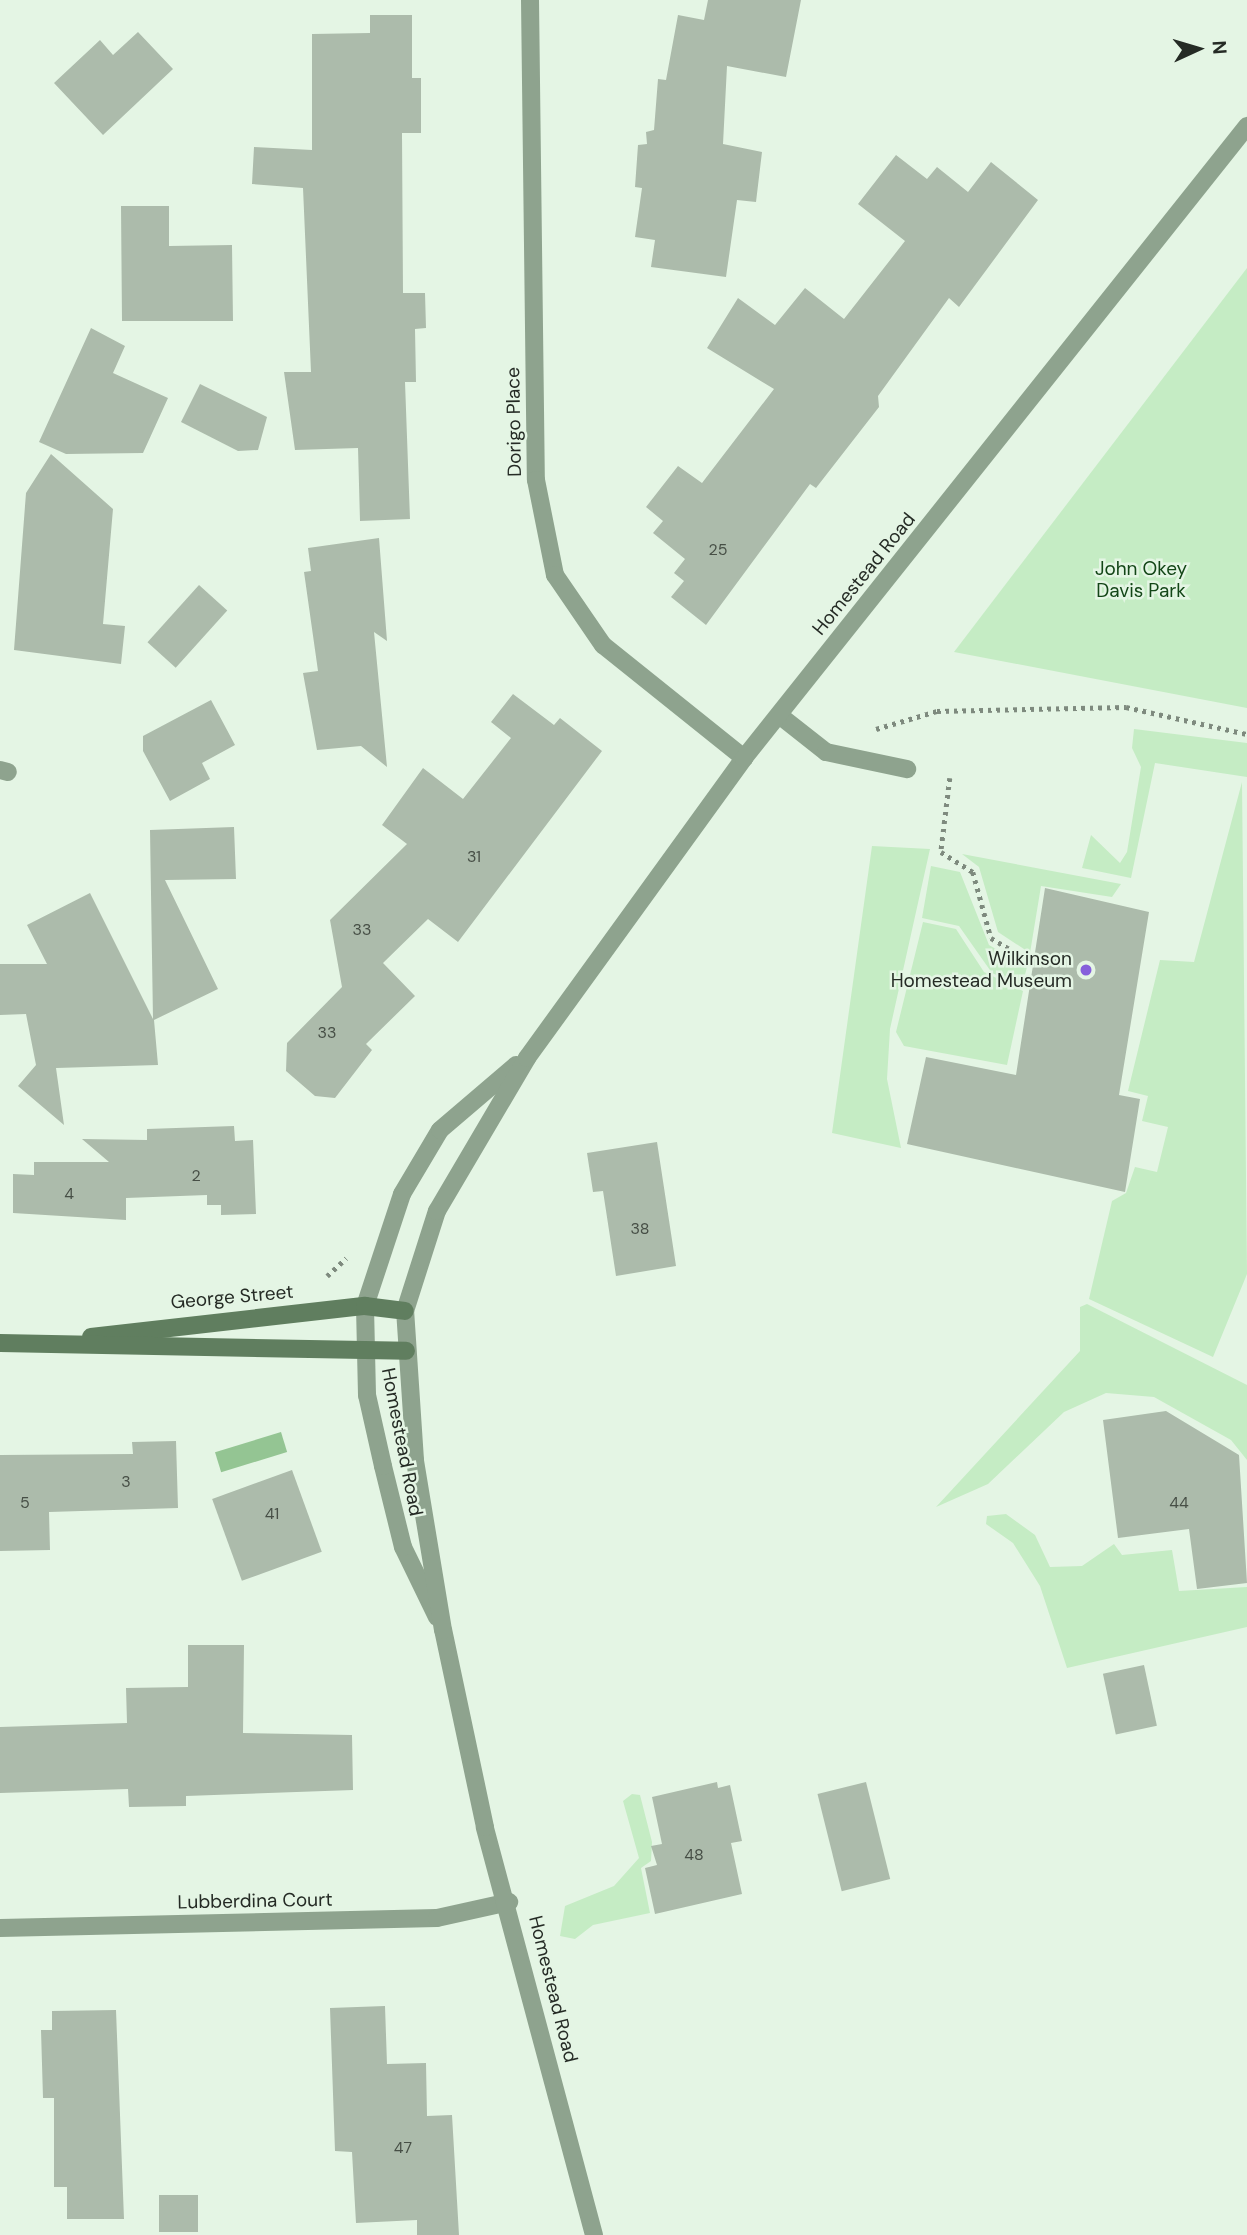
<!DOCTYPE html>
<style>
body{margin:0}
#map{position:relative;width:1247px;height:2235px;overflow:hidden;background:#e4f5e4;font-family:"DM Sans",sans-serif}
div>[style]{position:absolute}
.green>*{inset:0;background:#c5ecc4}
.water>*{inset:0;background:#94c593;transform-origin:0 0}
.building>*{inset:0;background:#acbbab;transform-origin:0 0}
.path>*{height:4.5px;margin-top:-2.25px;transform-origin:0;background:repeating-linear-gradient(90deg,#7e8a7e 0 3.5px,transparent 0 8.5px)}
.service>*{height:18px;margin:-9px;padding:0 9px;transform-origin:9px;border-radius:9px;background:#8ea38e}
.minor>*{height:18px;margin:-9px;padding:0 9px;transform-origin:9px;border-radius:9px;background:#8ea38e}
.tertiary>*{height:18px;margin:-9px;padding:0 9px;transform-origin:9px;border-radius:9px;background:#8ea38e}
.secondary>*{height:18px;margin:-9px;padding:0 9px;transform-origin:9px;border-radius:9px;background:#607e5f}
.dots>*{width:19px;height:19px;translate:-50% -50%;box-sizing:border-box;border:4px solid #e4f5e4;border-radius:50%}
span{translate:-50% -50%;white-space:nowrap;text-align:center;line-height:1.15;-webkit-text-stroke:5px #e4f5e4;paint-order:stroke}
.number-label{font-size:16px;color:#474f46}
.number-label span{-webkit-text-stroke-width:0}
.street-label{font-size:19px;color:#252b25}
.park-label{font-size:19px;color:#134617}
.poi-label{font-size:19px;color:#252b25}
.right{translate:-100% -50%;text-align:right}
.north{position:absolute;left:1163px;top:14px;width:70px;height:70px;-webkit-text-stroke:5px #e4f5e4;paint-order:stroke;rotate:86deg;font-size:19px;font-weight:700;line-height:28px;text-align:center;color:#252b25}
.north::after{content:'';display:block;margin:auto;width:24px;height:32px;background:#252b25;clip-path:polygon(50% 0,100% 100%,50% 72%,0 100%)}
</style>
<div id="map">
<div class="green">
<div style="clip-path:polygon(1247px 268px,1247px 708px,954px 652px)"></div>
<div style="clip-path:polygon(1134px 729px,1247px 743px,1247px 777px,1155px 763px,1131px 878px,1082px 868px,1091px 835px,1120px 863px,1127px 852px,1141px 767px,1132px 748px)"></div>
<div style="clip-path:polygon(1242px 782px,1247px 1274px,1213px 1357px,1089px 1299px,1112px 1201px,1126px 1193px,1135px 1167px,1157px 1172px,1168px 1127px,1142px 1121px,1148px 1096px,1128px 1091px,1160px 960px,1194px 962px)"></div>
<div style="clip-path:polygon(872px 846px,930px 849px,890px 1029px,887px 1079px,901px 1148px,832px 1133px)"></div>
<div style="clip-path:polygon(962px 854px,1121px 884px,1112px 897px,1041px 886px,1030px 953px,998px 932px,979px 867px)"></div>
<div style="clip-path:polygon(931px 866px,960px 872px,989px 945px,1027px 967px,1022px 986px,992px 973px,959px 926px,922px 918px)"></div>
<div style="clip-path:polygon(923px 922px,956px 929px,984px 972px,1023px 991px,1007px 1065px,904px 1046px,896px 1032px)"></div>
<div style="clip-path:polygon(1087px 1304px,1247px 1385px,1247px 1460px,1231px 1440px,1154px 1397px,1106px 1393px,1064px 1412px,988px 1484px,936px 1507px,1080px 1351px,1080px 1307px)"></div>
<div style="clip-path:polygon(1006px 1514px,1035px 1535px,1050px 1567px,1082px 1566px,1114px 1544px,1122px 1555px,1172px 1550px,1179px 1591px,1247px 1587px,1247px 1627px,1067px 1668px,1040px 1586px,1013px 1543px,986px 1524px,987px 1516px)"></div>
<div style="clip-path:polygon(632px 1794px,640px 1795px,652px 1842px,651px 1861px,641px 1868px,650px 1913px,593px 1925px,575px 1939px,560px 1936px,565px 1906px,614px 1886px,639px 1858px,623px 1801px)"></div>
</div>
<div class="water">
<div style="left:281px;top:1432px;width:21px;height:69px;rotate:73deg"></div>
</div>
<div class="building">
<div style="clip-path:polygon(708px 0,801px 0,786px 77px,727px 66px,723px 144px,762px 152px,756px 202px,737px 200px,726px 277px,651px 267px,655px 240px,635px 237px,642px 188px,635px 187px,638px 145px,647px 144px,646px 132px,654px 130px,658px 79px,666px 80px,678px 15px,704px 20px)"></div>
<div style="clip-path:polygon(370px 15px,412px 15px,412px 78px,421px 78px,421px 133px,402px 133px,403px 293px,425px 293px,426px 328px,415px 329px,416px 382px,405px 382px,410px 519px,360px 521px,358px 448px,295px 450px,284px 372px,311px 372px,303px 188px,252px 184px,254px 147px,312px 150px,312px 34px,370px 33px)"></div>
<div style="clip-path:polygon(138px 32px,173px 69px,103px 135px,54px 83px,100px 40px,113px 55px)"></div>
<div style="clip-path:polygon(896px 155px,927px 179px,937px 167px,968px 192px,991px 162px,1038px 200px,959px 307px,949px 298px,878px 396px,879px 407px,816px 488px,810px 484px,706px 625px,671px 597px,684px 581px,674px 573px,685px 559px,653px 533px,663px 521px,646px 507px,678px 466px,702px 483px,774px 389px,707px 348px,738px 298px,775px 325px,805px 288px,844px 319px,905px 241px,858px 204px)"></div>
<div style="clip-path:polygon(121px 206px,169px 206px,169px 246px,232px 245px,233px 321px,122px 321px)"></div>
<div style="clip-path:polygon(91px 328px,125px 346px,113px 373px,168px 398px,143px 453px,66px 454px,39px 442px)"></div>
<div style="clip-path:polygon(200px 384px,267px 417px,258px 450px,238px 451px,181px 422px)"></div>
<div style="clip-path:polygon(51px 454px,113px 509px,103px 624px,125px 626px,121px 664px,14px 650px,26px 493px)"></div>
<div style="clip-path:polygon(379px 538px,387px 641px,374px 632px,387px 767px,361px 746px,317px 750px,303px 673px,318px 671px,304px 572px,311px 571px,308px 548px)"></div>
<div style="left:199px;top:585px;width:38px;height:77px;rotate:42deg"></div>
<div style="clip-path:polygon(513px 694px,554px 725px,560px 718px,602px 751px,458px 942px,428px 919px,383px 963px,415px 996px,366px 1044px,372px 1050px,335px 1098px,315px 1096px,286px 1071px,287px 1043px,342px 987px,330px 920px,407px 844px,382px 825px,423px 768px,463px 799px,511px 738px,491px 722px)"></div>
<div style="clip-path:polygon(211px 700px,235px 745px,202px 763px,210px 779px,170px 801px,143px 751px,143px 736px)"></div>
<div style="clip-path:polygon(234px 827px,236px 879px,165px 880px,218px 989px,154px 1020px,158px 1065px,56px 1068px,64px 1125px,18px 1086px,36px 1065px,26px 1014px,0 1015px,0 964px,47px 964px,27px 925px,90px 893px,153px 1019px,150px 830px)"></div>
<div style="clip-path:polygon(1045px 888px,1149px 912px,1119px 1095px,1140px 1099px,1125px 1192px,907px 1144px,926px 1057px,1016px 1075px)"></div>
<div style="clip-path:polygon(234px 1126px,235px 1141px,253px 1140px,256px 1214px,221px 1215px,221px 1205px,207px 1205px,207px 1195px,126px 1198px,126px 1220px,13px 1213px,13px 1174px,34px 1175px,34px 1162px,109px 1162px,82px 1139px,147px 1140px,147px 1129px)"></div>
<div style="clip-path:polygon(657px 1142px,676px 1266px,616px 1276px,603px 1191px,593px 1192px,587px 1153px)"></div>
<div style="clip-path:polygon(1166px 1411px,1239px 1455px,1247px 1583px,1197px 1589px,1189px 1529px,1118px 1538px,1103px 1420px)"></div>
<div style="clip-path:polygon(176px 1441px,178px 1508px,49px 1512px,50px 1550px,0 1551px,0 1455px,133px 1454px,132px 1442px)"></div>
<div style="left:292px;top:1470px;width:87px;height:85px;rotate:70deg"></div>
<div style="clip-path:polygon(188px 1645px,244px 1645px,243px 1733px,352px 1735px,353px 1790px,186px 1796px,186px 1806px,129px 1807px,128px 1789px,0 1793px,0 1727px,127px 1723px,126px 1688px,188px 1687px)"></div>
<div style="left:1144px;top:1665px;width:62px;height:42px;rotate:78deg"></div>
<div style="clip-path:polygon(717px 1782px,718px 1788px,730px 1785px,742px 1841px,731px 1843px,742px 1894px,655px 1914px,645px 1868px,657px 1865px,651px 1846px,662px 1844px,652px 1797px)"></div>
<div style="left:866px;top:1782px;width:100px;height:50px;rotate:76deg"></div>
<div style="clip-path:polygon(385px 2006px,387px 2064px,426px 2063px,427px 2116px,452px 2115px,459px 2235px,417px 2235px,417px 2220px,356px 2223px,352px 2152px,335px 2151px,330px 2008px)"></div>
<div style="clip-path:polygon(116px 2010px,124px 2219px,67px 2219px,67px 2187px,54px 2187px,54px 2098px,43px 2098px,41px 2030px,52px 2030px,52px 2011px)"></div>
<div style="left:159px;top:2195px;width:39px;height:37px"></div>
</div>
<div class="path">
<div style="left:876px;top:729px;width:64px;rotate:-16.4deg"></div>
<div style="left:937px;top:711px;width:189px;rotate:-1.2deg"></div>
<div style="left:1126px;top:707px;width:124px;rotate:12.6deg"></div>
<div style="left:950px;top:778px;width:75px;rotate:96.9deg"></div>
<div style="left:941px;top:852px;width:38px;rotate:32deg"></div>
<div style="left:973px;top:872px;width:68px;rotate:74.7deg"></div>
<div style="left:991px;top:938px;width:43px;rotate:30.7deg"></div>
<div style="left:327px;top:1276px;width:26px;rotate:-43deg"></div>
</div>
<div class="service">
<div style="left:779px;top:715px;width:60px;rotate:38.2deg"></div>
<div style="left:826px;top:752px;width:83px;rotate:11.9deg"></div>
</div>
<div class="minor">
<div style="left:530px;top:0;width:480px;rotate:89.3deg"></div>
<div style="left:536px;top:480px;width:97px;rotate:78.7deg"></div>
<div style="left:555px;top:575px;width:85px;rotate:55.6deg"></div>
<div style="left:603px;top:645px;width:181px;rotate:38.7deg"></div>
<div style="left:0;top:770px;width:8px;rotate:14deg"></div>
<div style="left:0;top:1928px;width:437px;rotate:-1.3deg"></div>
<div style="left:437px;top:1918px;width:74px;rotate:-12.5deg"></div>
</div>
<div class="tertiary">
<div style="left:437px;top:1617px;width:78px;rotate:-115.9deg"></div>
<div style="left:403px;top:1547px;width:83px;rotate:-103.9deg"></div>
<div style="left:383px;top:1466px;width:73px;rotate:-102.7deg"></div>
<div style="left:367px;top:1395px;width:89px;rotate:-91.3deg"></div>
<div style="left:365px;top:1306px;width:118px;rotate:-71.7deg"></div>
<div style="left:402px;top:1194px;width:74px;rotate:-59.3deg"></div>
<div style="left:440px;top:1130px;width:100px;rotate:-40.5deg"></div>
<div style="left:594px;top:2235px;width:422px;rotate:-105deg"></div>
<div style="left:485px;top:1827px;width:201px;rotate:-102deg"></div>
<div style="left:443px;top:1630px;width:172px;rotate:-99.4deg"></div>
<div style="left:415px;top:1460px;width:149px;rotate:-93.8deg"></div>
<div style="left:405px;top:1311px;width:105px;rotate:-72.3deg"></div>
<div style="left:437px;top:1211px;width:178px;rotate:-59.5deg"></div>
<div style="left:527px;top:1058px;width:370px;rotate:-54.1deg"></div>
<div style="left:744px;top:758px;width:808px;rotate:-51.48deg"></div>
</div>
<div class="secondary">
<div style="left:91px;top:1337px;width:276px;rotate:-6.5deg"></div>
<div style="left:365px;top:1306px;width:40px;rotate:7.1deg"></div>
<div style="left:0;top:1343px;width:406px;rotate:1.1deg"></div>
</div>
<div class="dots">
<div style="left:1086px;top:970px;background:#8660db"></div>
</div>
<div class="number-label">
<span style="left:718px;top:550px">25</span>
<span style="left:474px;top:857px">31</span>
<span style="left:362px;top:930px">33</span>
<span style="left:327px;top:1033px">33</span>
<span style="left:196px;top:1176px">2</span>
<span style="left:69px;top:1194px">4</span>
<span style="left:640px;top:1229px">38</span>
<span style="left:126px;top:1482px">3</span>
<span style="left:25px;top:1503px">5</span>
<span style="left:1179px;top:1503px">44</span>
<span style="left:272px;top:1514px">41</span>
<span style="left:694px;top:1855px">48</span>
<span style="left:403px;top:2148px">47</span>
</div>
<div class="street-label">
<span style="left:514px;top:422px;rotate:-91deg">Dorigo Place</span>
<span style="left:864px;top:574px;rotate:-51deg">Homestead Road</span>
<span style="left:232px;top:1297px;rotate:-5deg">George Street</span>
<span style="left:402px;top:1442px;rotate:79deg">Homestead Road</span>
<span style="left:255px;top:1901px;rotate:-1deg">Lubberdina Court</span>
<span style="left:553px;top:1989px;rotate:76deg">Homestead Road</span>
</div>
<div class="park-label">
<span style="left:1141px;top:580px">John Okey<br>Davis Park</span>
</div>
<div class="poi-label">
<span class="right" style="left:1072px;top:970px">Wilkinson<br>Homestead Museum</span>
</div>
<div class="north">N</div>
</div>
